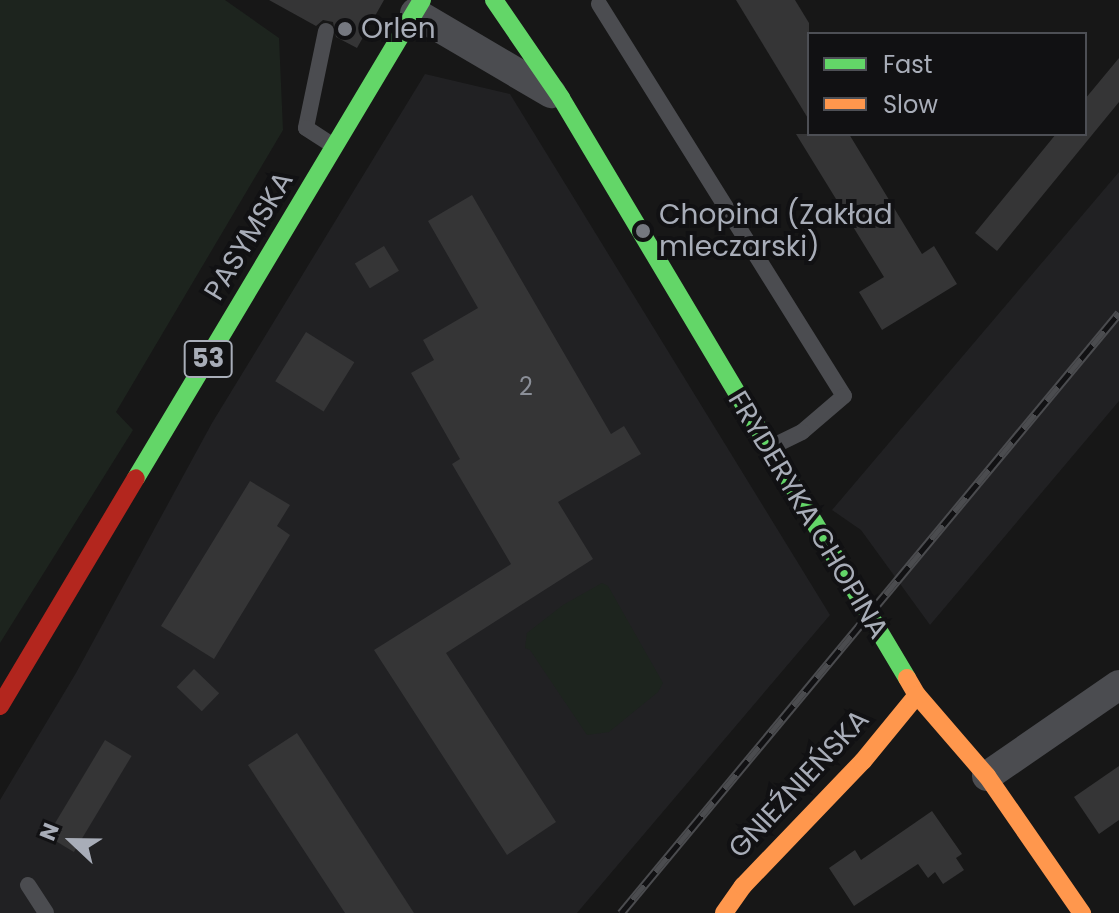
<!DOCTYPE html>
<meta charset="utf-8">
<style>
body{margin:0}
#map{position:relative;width:1119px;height:913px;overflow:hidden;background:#171717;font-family:Poppins,sans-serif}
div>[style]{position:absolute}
.built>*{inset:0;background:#212123}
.green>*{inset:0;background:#1d241e}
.building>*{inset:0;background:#353536;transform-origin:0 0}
.lane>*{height:16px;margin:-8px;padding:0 8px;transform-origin:8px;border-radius:8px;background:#4b4c50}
.street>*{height:30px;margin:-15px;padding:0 15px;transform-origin:15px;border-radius:15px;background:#4b4c50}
.fast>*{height:18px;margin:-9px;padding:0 9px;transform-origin:9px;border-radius:9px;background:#63d668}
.slow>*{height:18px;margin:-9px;padding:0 9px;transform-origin:9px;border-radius:9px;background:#ff974d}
.jam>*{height:18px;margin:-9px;padding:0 9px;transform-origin:9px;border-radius:9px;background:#b3261e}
.rail>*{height:9px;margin-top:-4.5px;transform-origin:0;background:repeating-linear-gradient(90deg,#111113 0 18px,#4b4c4f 0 36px);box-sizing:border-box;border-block:2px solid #4b4c4f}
.dots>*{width:22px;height:22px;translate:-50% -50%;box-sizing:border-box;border:4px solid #111113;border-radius:50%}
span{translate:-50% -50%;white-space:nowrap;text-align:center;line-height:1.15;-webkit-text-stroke:8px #111113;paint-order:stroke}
.number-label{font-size:24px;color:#8b8f98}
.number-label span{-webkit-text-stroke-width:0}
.shield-label span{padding:2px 6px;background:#111113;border:2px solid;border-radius:6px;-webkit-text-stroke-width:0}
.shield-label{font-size:26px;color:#a8adb8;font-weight:700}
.poi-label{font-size:28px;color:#a8adb8}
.left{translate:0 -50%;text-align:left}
.street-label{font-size:28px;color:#a8adb8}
.legend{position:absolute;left:807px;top:32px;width:280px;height:104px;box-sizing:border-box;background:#111113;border:2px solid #4d4f55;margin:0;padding:10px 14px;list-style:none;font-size:24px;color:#a8adb8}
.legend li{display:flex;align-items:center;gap:16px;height:40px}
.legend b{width:40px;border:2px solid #4d4f55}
.north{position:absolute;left:32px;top:801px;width:80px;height:80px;-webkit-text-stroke:6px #111113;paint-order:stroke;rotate:292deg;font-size:22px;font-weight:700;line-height:32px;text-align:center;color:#a8adb8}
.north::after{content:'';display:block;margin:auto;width:28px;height:36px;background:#a8adb8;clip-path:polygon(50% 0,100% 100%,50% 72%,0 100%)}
</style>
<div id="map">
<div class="built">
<div style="clip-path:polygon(425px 74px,510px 94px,830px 615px,577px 913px,0 913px,0 800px,76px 673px,212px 423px)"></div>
<div style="clip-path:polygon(1119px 172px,1119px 401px,930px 625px,861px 530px,832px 510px)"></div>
</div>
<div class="green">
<div style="clip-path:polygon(0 0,225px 0,279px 38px,283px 130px,116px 412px,133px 430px,0 643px)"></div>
<div style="clip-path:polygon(602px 583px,608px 586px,663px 683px,658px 692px,609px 732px,587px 735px,530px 650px,525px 648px,527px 633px,563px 605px)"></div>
</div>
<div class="building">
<div style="clip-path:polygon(269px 0,384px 0,357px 48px,336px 37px,333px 22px,323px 20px,316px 26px)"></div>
<div style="clip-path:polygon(736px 0,795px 0,809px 23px,809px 120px)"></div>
<div style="clip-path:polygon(1119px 58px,1119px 102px,997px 251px,975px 233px,1056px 134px,1085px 134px,1085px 99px)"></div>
<div style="clip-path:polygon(796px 134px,849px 134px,922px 254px,934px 246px,957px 284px,882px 330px,859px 292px,884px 277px)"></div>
<div style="clip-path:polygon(472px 195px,611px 434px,624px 426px,641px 454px,558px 502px,593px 559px,446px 653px,556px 822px,507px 855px,374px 650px,511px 564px,452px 464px,460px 459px,411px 373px,434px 360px,423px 340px,478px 308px,428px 221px)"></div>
<div style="left:384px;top:246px;width:29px;height:34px;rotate:59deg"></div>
<div style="left:306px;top:332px;width:57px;height:58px;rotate:32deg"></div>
<div style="clip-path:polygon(250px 481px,290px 505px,277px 526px,290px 535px,214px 659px,161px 626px)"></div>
<div style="left:194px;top:669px;width:35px;height:25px;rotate:44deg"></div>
<div style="clip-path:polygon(297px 733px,414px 913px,345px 913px,248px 765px)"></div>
<div style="left:105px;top:740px;width:31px;height:112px;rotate:31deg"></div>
<div style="clip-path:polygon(1119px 766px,1119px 820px,1099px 834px,1074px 797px)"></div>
<div style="clip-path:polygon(932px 811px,962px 854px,956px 858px,964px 870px,943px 884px,935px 872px,928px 878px,918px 864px,854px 906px,829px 868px,855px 850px,861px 860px)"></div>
</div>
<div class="lane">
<div style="left:599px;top:4px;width:462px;rotate:58deg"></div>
<div style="left:844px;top:396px;width:55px;rotate:139.4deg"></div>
<div style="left:802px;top:432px;width:37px;rotate:154deg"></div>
<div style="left:326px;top:31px;width:99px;rotate:101.7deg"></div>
<div style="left:306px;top:128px;width:31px;rotate:33deg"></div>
<div style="left:28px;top:885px;width:33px;rotate:57deg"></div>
</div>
<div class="street">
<div style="left:415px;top:13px;width:158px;rotate:30.5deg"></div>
<div style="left:987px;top:776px;width:160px;rotate:-34.6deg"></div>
</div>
<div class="fast">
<div style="left:494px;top:0;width:119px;rotate:55.6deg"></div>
<div style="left:561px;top:98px;width:675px;rotate:59.18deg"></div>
<div style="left:136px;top:478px;width:557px;rotate:-59.11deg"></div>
</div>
<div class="slow">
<div style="left:907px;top:678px;width:20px;rotate:60deg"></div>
<div style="left:917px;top:695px;width:107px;rotate:49.2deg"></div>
<div style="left:987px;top:776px;width:167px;rotate:55.3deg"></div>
<div style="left:724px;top:913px;width:33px;rotate:-55deg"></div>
<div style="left:743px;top:886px;width:173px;rotate:-46.2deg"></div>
<div style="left:863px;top:761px;width:85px;rotate:-50.7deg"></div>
</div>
<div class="jam">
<div style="left:0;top:706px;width:265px;rotate:-59.2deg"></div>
</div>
<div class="rail">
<div style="left:621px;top:913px;width:780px;rotate:-50.31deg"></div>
</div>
<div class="dots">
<div style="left:345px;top:29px;background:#757880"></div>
<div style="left:643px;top:231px;background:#757880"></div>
</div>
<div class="number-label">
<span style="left:526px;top:387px">2</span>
</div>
<div class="shield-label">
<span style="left:208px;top:359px">53</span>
</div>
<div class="poi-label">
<span class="left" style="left:361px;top:29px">Orlen</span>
<span class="left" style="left:659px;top:231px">Chopina (Zakład<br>mleczarski)</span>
</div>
<div class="street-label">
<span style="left:249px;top:236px;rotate:-59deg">PASYMSKA</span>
<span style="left:808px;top:515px;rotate:59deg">FRYDERYKA CHOPINA</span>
<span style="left:799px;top:784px;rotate:-47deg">GNIEŹNIEŃSKA</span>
</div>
<ul class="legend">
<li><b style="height:10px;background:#63d668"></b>Fast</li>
<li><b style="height:10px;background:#ff974d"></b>Slow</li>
</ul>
<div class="north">N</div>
</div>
